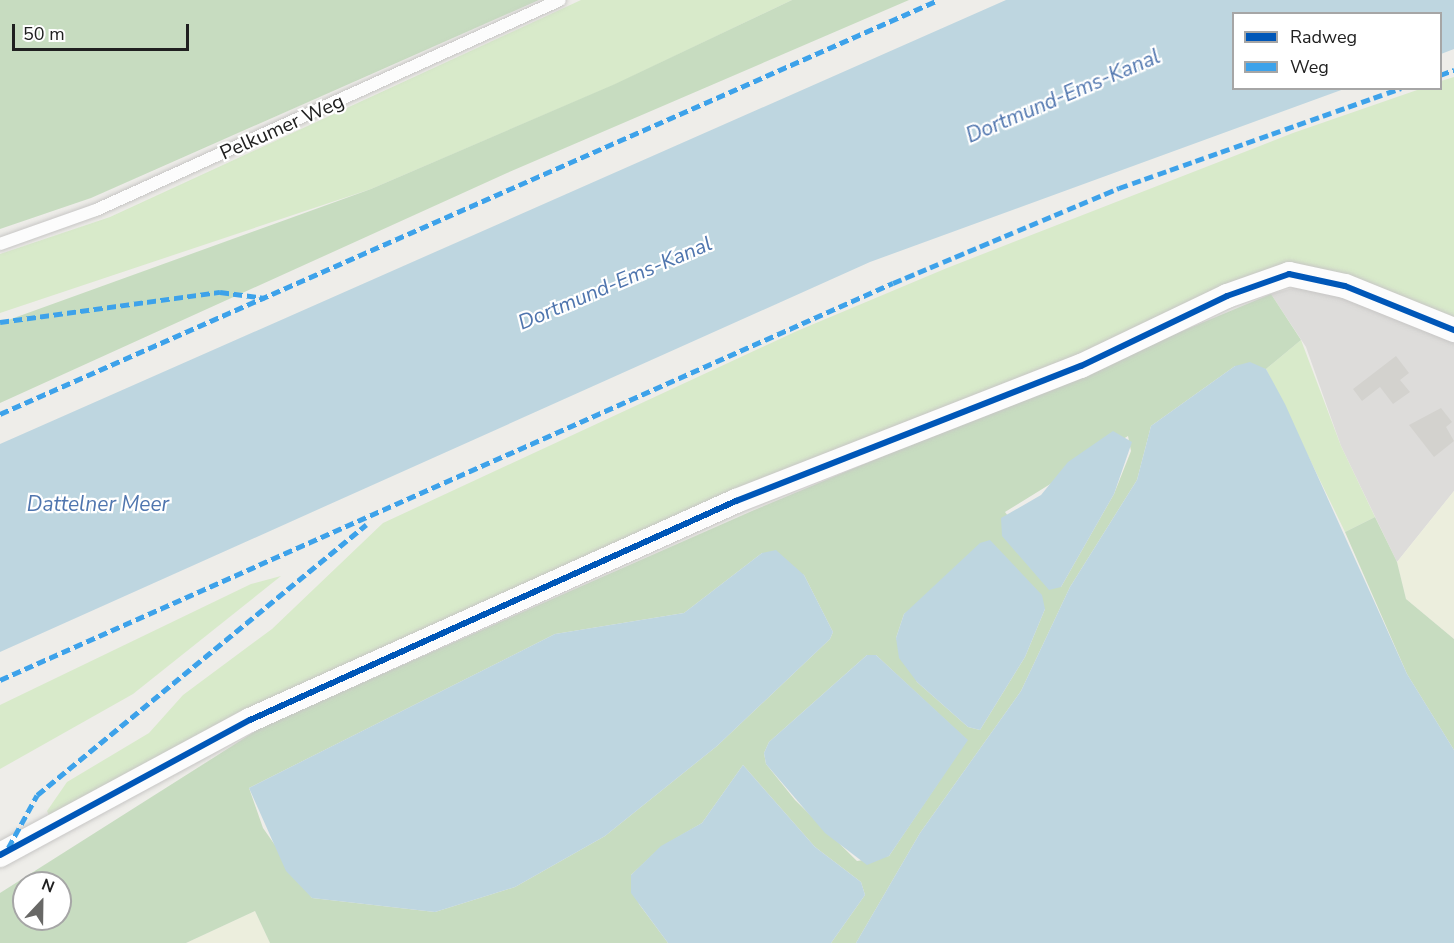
<!DOCTYPE html>
<style>
body{margin:0}
#map{position:relative;width:1454px;height:943px;overflow:hidden;background:#eeede9;font-family:"Nunito Sans",sans-serif}
div>[style]{position:absolute}
.residential>*{inset:0;background:#dddcda}
.farmland>*{inset:0;background:#eceedd}
.grass>*{inset:0;background:#d8eaca}
.forest>*{inset:0;background:#c7dcc0}
.water>*{inset:0;background:#bed6e0}
.building>*{inset:0;background:#d3d2ce}
.roads{filter:drop-shadow(0 0 2px #c7c6c5) drop-shadow(0 0 2px #c7c6c5)}
.lane>*{height:12px;margin:-6px;padding:0 6px;transform-origin:6px;border-radius:6px;background:#fcfcfc}
.street>*{height:24px;margin:-12px;padding:0 12px;transform-origin:12px;border-radius:12px;background:#fcfcfc}
.quiet>*{height:4.5px;margin-top:-2.25px;transform-origin:0;background:repeating-linear-gradient(90deg,#3da2ea 0 9px,transparent 0 13.5px)}
.cycleway>*{height:6px;margin:-3px;padding:0 3px;transform-origin:3px;border-radius:3px;background:#0057b8}
span{translate:-50% -50%;white-space:nowrap;text-align:center;line-height:1.15;-webkit-text-stroke:4.5px #fff;paint-order:stroke}
.street-label{font-size:20px;color:#202020}
.water-label{font-size:21px;color:#4f75ae;font-style:italic}
.legend{position:absolute;left:1232px;top:12px;width:210px;height:78px;box-sizing:border-box;background:#fff;border:2px solid #a6a6a6;margin:0;padding:8px 10px;list-style:none;font-size:18px;color:#202020}
.legend li{display:flex;align-items:center;gap:12px;height:30px}
.legend b{width:30px;border:2px solid #a6a6a6}
.north{position:absolute;left:12px;top:871px;width:60px;height:60px;box-sizing:border-box;background:#fff;border:2px solid #a6a6a6;border-radius:50%;rotate:22deg;font-size:16px;font-weight:700;line-height:24px;text-align:center;color:#202020}
.north::after{content:'';display:block;margin:auto;width:21px;height:27px;background:#686866;clip-path:polygon(50% 0,100% 100%,50% 72%,0 100%)}
.scale{position:absolute;left:12px;top:24px;width:177px;height:27px;box-sizing:border-box;border:3px solid #202020;border-top:0;padding-left:8px;font-size:18px;line-height:21px;white-space:nowrap;color:#202020;-webkit-text-stroke:4px #fff;paint-order:stroke}
</style>
<div id="map">
<div class="residential">
<div style="clip-path:polygon(1304px 285px,1322px 287px,1454px 340px,1454px 491px,1397px 562px,1341px 446px,1306px 347px,1271px 294px)"></div>
</div>
<div class="farmland">
<div style="clip-path:polygon(1454px 491px,1454px 639px,1406px 599px,1397px 562px)"></div>
<div style="clip-path:polygon(255px 911px,270px 943px,186px 943px)"></div>
</div>
<div class="grass">
<div style="clip-path:polygon(581px 0,792px 0,616px 84px,371px 189px,0 313px,0 254px,110px 217px)"></div>
<div style="clip-path:polygon(1454px 77px,1454px 320px,1284px 267px,51px 819px,47px 811px,67px 782px,149px 733px,183px 695px,272px 629px,383px 523px,797px 331px,947px 268px,1293px 133px,1420px 89px,1440px 88px,1441px 81px)"></div>
<div style="clip-path:polygon(1301px 340px,1341px 446px,1375px 517px,1345px 532px,1266px 369px)"></div>
<div style="clip-path:polygon(281px 576px,133px 694px,0 769px,0 705px,251px 584px)"></div>
</div>
<div class="forest">
<div style="clip-path:polygon(0 0,539px 0,91px 198px,0 229px)"></div>
<div style="clip-path:polygon(792px 0,909px 0,507px 173px,0 403px,0 323px,371px 189px,615px 84px)"></div>
<div style="clip-path:polygon(evenodd,1271px 294px,1301px 340px,1266px 369px,1235px 366px,1151px 426px,1137px 480px,1070px 587px,1021px 691px,920px 833px,856px 943px,831px 943px,865px 895px,861px 882px,815px 847px,743px 765px,702px 823px,661px 847px,631px 875px,639px 904px,668px 943px,270px 943px,255px 911px,186px 943px,0 943px,0 893px,262px 727px,752px 511px,1271px 294px,1128px 436px,1131px 451px,1114px 494px,1061px 587px,1005px 512px,1128px 436px,1271px 294px,762px 553px,804px 575px,833px 632px,830px 639px,717px 746px,605px 836px,515px 887px,435px 912px,312px 898px,263px 828px,249px 788px,555px 634px,684px 613px,762px 553px,1271px 294px,925px 599px,1045px 609px,1025px 657px,980px 730px,968px 727px,917px 682px,896px 638px,904px 614px,925px 599px,1271px 294px,867px 655px,876px 655px,967px 740px,889px 856px,857px 861px,795px 800px,766px 764px,764px 753px,769px 742px,867px 655px,1271px 294px,24px 883px,60px 883px,60px 919px,24px 919px,24px 883px)"></div>
<div style="clip-path:polygon(1375px 517px,1397px 562px,1406px 599px,1454px 639px,1454px 750px,1407px 674px,1345px 532px)"></div>
</div>
<div class="water">
<div style="clip-path:polygon(1006px 0,1454px 0,1454px 49px,1441px 54px,1440px 14px,1234px 14px,1234px 88px,1344px 89px,870px 262px,0 652px,0 444px)"></div>
<div style="clip-path:polygon(1250px 362px,1266px 369px,1285px 404px,1407px 674px,1454px 750px,1454px 943px,856px 943px,920px 833px,1021px 691px,1070px 587px,1137px 480px,1151px 426px,1235px 366px)"></div>
<div style="clip-path:polygon(1113px 431px,1132px 442px,1114px 494px,1061px 587px,1049px 590px,1002px 536px,1001px 518px,1041px 495px,1068px 462px)"></div>
<div style="clip-path:polygon(990px 540px,1042px 595px,1045px 609px,1025px 657px,980px 730px,968px 727px,917px 682px,899px 658px,896px 638px,904px 614px,980px 543px)"></div>
<div style="clip-path:polygon(776px 550px,804px 575px,833px 632px,830px 639px,717px 746px,605px 836px,515px 887px,435px 912px,312px 898px,286px 871px,249px 788px,555px 634px,684px 613px,762px 553px)"></div>
<div style="clip-path:polygon(867px 655px,876px 655px,968px 740px,889px 856px,867px 865px,825px 833px,766px 764px,764px 753px,769px 742px)"></div>
<div style="clip-path:polygon(743px 765px,815px 847px,861px 882px,865px 895px,831px 943px,668px 943px,631px 893px,631px 875px,661px 846px,702px 823px)"></div>
</div>
<div class="building">
<div style="clip-path:polygon(1396px 356px,1409px 373px,1400px 380px,1410px 392px,1393px 404px,1380px 387px,1362px 401px,1353px 389px)"></div>
<div style="clip-path:polygon(1441px 408px,1452px 422px,1446px 427px,1454px 441px,1434px 457px,1409px 425px)"></div>
</div>
<div class="roads">
<div class="lane">
<div style="left:0;top:244px;width:102px;rotate:-19.5deg"></div>
<div style="left:96px;top:210px;width:509px;rotate:-24.35deg"></div>
</div>
<div class="street">
<div style="left:0;top:855px;width:284px;rotate:-28.4deg"></div>
<div style="left:250px;top:720px;width:533px;rotate:-24.26deg"></div>
<div style="left:736px;top:501px;width:370px;rotate:-21.4deg"></div>
<div style="left:1081px;top:366px;width:162px;rotate:-25.6deg"></div>
<div style="left:1227px;top:296px;width:66px;rotate:-19.5deg"></div>
<div style="left:1289px;top:274px;width:57px;rotate:12.1deg"></div>
<div style="left:1345px;top:286px;width:118px;rotate:22deg"></div>
</div>
</div>
<div class="quiet">
<div style="left:1440px;top:75px;width:15px;rotate:-20deg"></div>
<div style="left:0;top:322px;width:222px;rotate:-7.8deg"></div>
<div style="left:220px;top:292px;width:45px;rotate:7.6deg"></div>
<div style="left:0;top:414px;width:1025px;rotate:-23.81deg"></div>
<div style="left:0;top:680px;width:977px;rotate:-23.97deg"></div>
<div style="left:893px;top:283px;width:245px;rotate:-22.8deg"></div>
<div style="left:1119px;top:188px;width:299px;rotate:-19.5deg"></div>
<div style="left:8px;top:848px;width:60px;rotate:-61.3deg"></div>
<div style="left:37px;top:795px;width:426px;rotate:-39.4deg"></div>
</div>
<div class="cycleway">
<div style="left:0;top:855px;width:284px;rotate:-28.4deg"></div>
<div style="left:250px;top:720px;width:533px;rotate:-24.26deg"></div>
<div style="left:736px;top:501px;width:370px;rotate:-21.4deg"></div>
<div style="left:1081px;top:366px;width:162px;rotate:-25.6deg"></div>
<div style="left:1227px;top:296px;width:66px;rotate:-19.5deg"></div>
<div style="left:1289px;top:274px;width:57px;rotate:12.1deg"></div>
<div style="left:1345px;top:286px;width:118px;rotate:22deg"></div>
</div>
<div class="street-label">
<span style="left:282px;top:127px;rotate:-24deg">Pelkumer Weg</span>
</div>
<div class="water-label">
<span style="left:1063px;top:96px;rotate:-23deg">Dortmund-Ems-Kanal</span>
<span style="left:615px;top:283px;rotate:-23deg">Dortmund-Ems-Kanal</span>
<span style="left:98px;top:504px">Dattelner Meer</span>
</div>
<ul class="legend">
<li><b style="height:8px;background:#0057b8"></b>Radweg</li>
<li><b style="height:8px;background:#3da2ea"></b>Weg</li>
</ul>
<div class="north">N</div>
<div class="scale">50 m</div>
</div>
